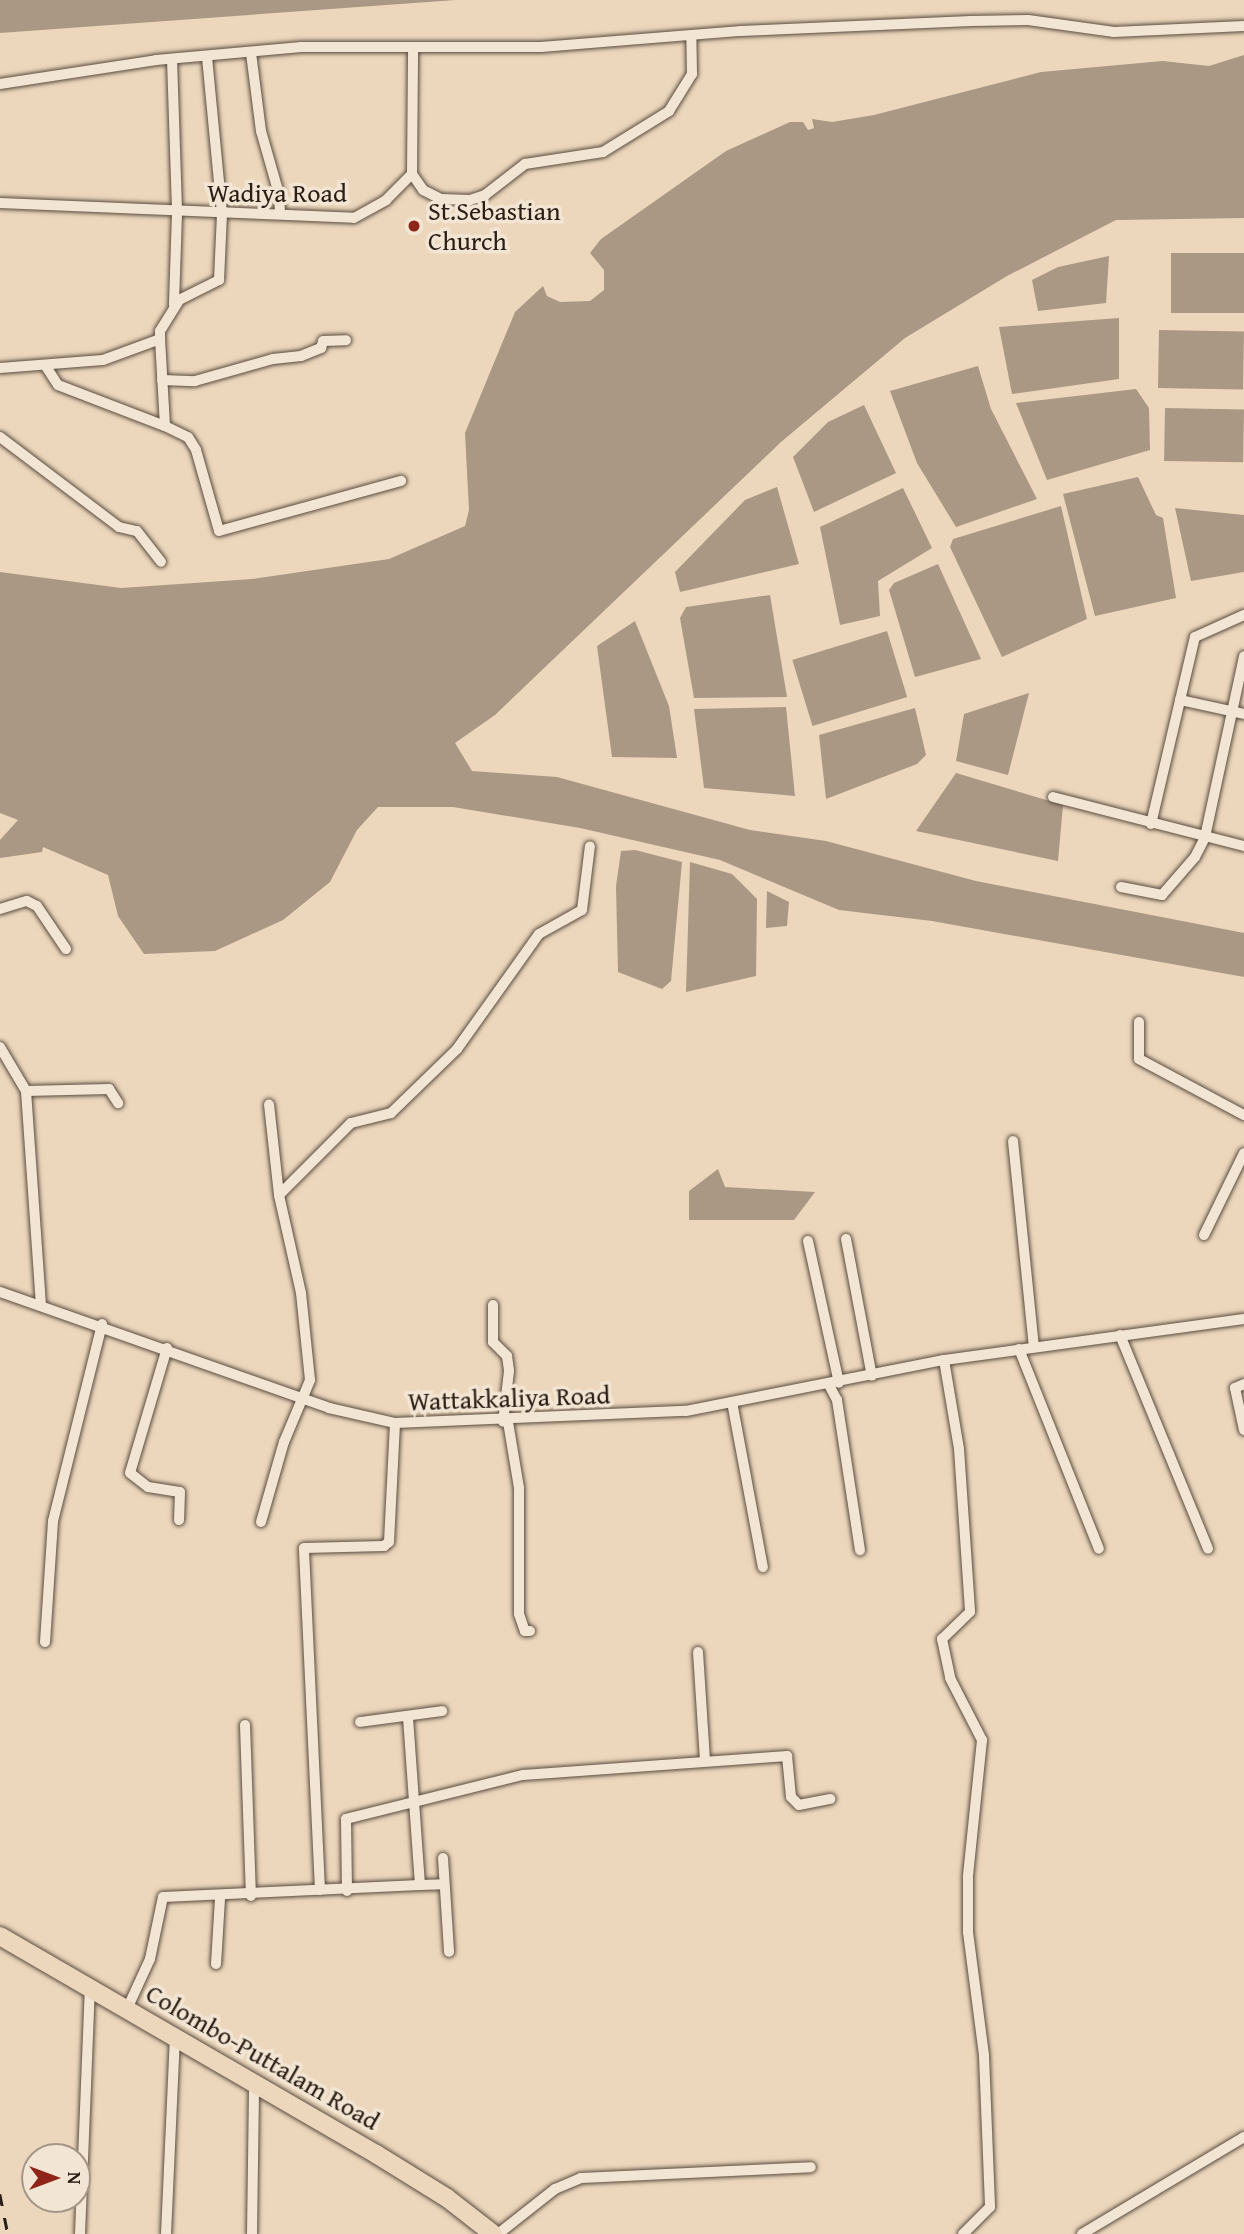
<!DOCTYPE html>
<style>
body{margin:0}
#map{position:relative;width:1244px;height:2234px;overflow:hidden;background:#ecd7bc;font-family:"Gentium Book Plus",serif}
div>[style]{position:absolute}
.water>*{inset:0;background:#aa9884;transform-origin:0 0}
.roads{filter:drop-shadow(0 0 2px #5a4c40) drop-shadow(0 0 2px #5a4c40)}
.street>*{height:10px;margin:-5px;padding:0 5px;transform-origin:5px;border-radius:5px;background:#f3e5d3}
.highway>*{height:18px;margin:-9px;padding:0 9px;transform-origin:9px;border-radius:9px;background:#ecd7bc}
.rail>*{height:2.5px;margin-top:-1.25px;transform-origin:0;background:repeating-linear-gradient(90deg,#2a1e16 0 12px,transparent 0 24px)}
.dots>*{width:19px;height:19px;translate:-50% -50%;box-sizing:border-box;border:4px solid #f3e5d3;border-radius:50%}
span{translate:-50% -50%;white-space:nowrap;text-align:center;line-height:1.15;-webkit-text-stroke:7px #f3e5d3;paint-order:stroke}
.street-label{font-size:26px;color:#2a1e16}
.poi-label{font-size:26px;color:#2a1e16}
.left{translate:0 -50%;text-align:left}
.north{position:absolute;left:21px;top:2143px;width:70px;height:70px;box-sizing:border-box;background:#f3e5d3;border:2px solid #a39587;border-radius:50%;rotate:90deg;font-size:19px;font-weight:700;line-height:28px;text-align:center;color:#2a1e16}
.north::after{content:'';display:block;margin:auto;width:24px;height:32px;background:#8f2418;clip-path:polygon(50% 0,100% 100%,50% 72%,0 100%)}
</style>
<div id="map">
<div class="water">
<div style="clip-path:polygon(0 0,456px 0,0 33px)"></div>
<div style="clip-path:polygon(1244px 55px,1244px 218px,1116px 220px,1007px 276px,905px 338px,781px 442px,495px 715px,455px 743px,472px 771px,557px 777px,750px 830px,826px 841px,976px 881px,1244px 933px,1244px 977px,932px 921px,839px 910px,720px 860px,580px 828px,453px 807px,378px 807px,357px 830px,330px 882px,283px 920px,215px 951px,144px 954px,118px 916px,108px 875px,43px 847px,42px 852px,0 858px,0 840px,18px 820px,0 813px,0 572px,121px 588px,252px 579px,389px 559px,465px 526px,469px 510px,465px 433px,515px 312px,543px 286px,547px 296px,560px 302px,590px 301px,604px 290px,604px 270px,590px 253px,601px 239px,726px 151px,790px 122px,803px 122px,808px 130px,814px 128px,812px 119px,832px 122px,874px 115px,1041px 72px,1163px 61px,1209px 66px)"></div>
<div style="left:1171px;top:253px;width:73px;height:60px"></div>
<div style="clip-path:polygon(1109px 256px,1106px 303px,1038px 311px,1032px 280px,1058px 267px)"></div>
<div style="clip-path:polygon(1119px 318px,1119px 379px,1012px 394px,999px 327px)"></div>
<div style="left:1159px;top:330px;width:85px;height:58px;rotate:1deg"></div>
<div style="clip-path:polygon(978px 366px,991px 409px,1037px 499px,956px 527px,917px 463px,890px 391px)"></div>
<div style="clip-path:polygon(1136px 389px,1149px 408px,1150px 450px,1047px 480px,1016px 403px)"></div>
<div style="clip-path:polygon(864px 405px,896px 473px,814px 512px,793px 457px,828px 422px)"></div>
<div style="left:1165px;top:408px;width:79px;height:53px;rotate:1deg"></div>
<div style="clip-path:polygon(1138px 477px,1156px 515px,1163px 518px,1176px 598px,1095px 616px,1063px 494px)"></div>
<div style="clip-path:polygon(777px 487px,799px 564px,680px 592px,675px 572px,745px 500px)"></div>
<div style="clip-path:polygon(903px 488px,932px 548px,878px 581px,880px 616px,840px 625px,820px 527px)"></div>
<div style="clip-path:polygon(1061px 506px,1087px 619px,1002px 657px,950px 547px,953px 539px)"></div>
<div style="clip-path:polygon(1175px 508px,1244px 515px,1244px 572px,1191px 581px)"></div>
<div style="clip-path:polygon(938px 564px,981px 659px,915px 677px,889px 590px,894px 583px)"></div>
<div style="clip-path:polygon(770px 595px,787px 697px,694px 698px,680px 618px,686px 607px)"></div>
<div style="clip-path:polygon(635px 621px,669px 706px,677px 758px,612px 757px,597px 646px)"></div>
<div style="left:887px;top:631px;width:69px;height:99px;rotate:73deg"></div>
<div style="clip-path:polygon(1029px 693px,1008px 775px,956px 761px,964px 714px)"></div>
<div style="clip-path:polygon(786px 707px,795px 796px,704px 788px,694px 709px)"></div>
<div style="clip-path:polygon(915px 708px,926px 755px,917px 764px,826px 799px,819px 735px)"></div>
<div style="clip-path:polygon(956px 773px,1063px 805px,1058px 861px,916px 831px)"></div>
<div style="clip-path:polygon(635px 850px,682px 862px,671px 981px,662px 989px,618px 972px,616px 886px,621px 851px)"></div>
<div style="clip-path:polygon(690px 862px,732px 874px,757px 899px,756px 976px,686px 992px)"></div>
<div style="clip-path:polygon(767px 891px,789px 902px,787px 926px,766px 928px)"></div>
<div style="clip-path:polygon(718px 1169px,725px 1187px,815px 1192px,794px 1220px,689px 1220px,689px 1191px)"></div>
</div>
<div class="roads">
<div class="street">
<div style="left:251px;top:53px;width:79px;rotate:82.7deg"></div>
<div style="left:261px;top:131px;width:66px;rotate:74.1deg"></div>
<div style="left:279px;top:194px;width:19px;rotate:87deg"></div>
<div style="left:172px;top:59px;width:154px;rotate:88.1deg"></div>
<div style="left:177px;top:213px;width:92px;rotate:91.9deg"></div>
<div style="left:0;top:84px;width:158px;rotate:-8.7deg"></div>
<div style="left:156px;top:60px;width:146px;rotate:-5.1deg"></div>
<div style="left:301px;top:47px;width:240px"></div>
<div style="left:541px;top:47px;width:201px;rotate:-4.6deg"></div>
<div style="left:741px;top:31px;width:230px;rotate:-2.5deg"></div>
<div style="left:971px;top:21px;width:57px;rotate:-1deg"></div>
<div style="left:1028px;top:20px;width:87px;rotate:7.9deg"></div>
<div style="left:1114px;top:32px;width:130px;rotate:-2.6deg"></div>
<div style="left:412px;top:174px;width:19px;rotate:55deg"></div>
<div style="left:423px;top:190px;width:20px;rotate:27deg"></div>
<div style="left:441px;top:199px;width:29px;rotate:2deg"></div>
<div style="left:470px;top:200px;width:16px;rotate:-18deg"></div>
<div style="left:485px;top:195px;width:51px;rotate:-37.8deg"></div>
<div style="left:525px;top:164px;width:79px;rotate:-8.7deg"></div>
<div style="left:603px;top:152px;width:78px;rotate:-31.8deg"></div>
<div style="left:669px;top:111px;width:44px;rotate:-58.1deg"></div>
<div style="left:692px;top:74px;width:39px;rotate:-91deg"></div>
<div style="left:0;top:203px;width:354px;rotate:2.4deg"></div>
<div style="left:354px;top:218px;width:37px;rotate:-29deg"></div>
<div style="left:386px;top:200px;width:37px;rotate:-45deg"></div>
<div style="left:412px;top:174px;width:127px;rotate:-89.5deg"></div>
<div style="left:160px;top:339px;width:87px;rotate:86.7deg"></div>
<div style="left:165px;top:426px;width:25px;rotate:26deg"></div>
<div style="left:188px;top:437px;width:15px;rotate:58deg"></div>
<div style="left:196px;top:450px;width:84px;rotate:74.1deg"></div>
<div style="left:219px;top:531px;width:189px;rotate:-15.4deg"></div>
<div style="left:45px;top:365px;width:24px;rotate:57deg"></div>
<div style="left:58px;top:385px;width:115px;rotate:21deg"></div>
<div style="left:0;top:368px;width:103px;rotate:-4.4deg"></div>
<div style="left:103px;top:360px;width:61px;rotate:-20.2deg"></div>
<div style="left:160px;top:339px;width:8px;rotate:-90deg"></div>
<div style="left:160px;top:331px;width:36px;rotate:-58deg"></div>
<div style="left:179px;top:300px;width:45px;rotate:-26.6deg"></div>
<div style="left:219px;top:280px;width:67px;rotate:-87.4deg"></div>
<div style="left:222px;top:213px;width:157px;rotate:-95.5deg"></div>
<div style="left:162px;top:380px;width:33px;rotate:2deg"></div>
<div style="left:195px;top:381px;width:81px;rotate:-15.8deg"></div>
<div style="left:273px;top:359px;width:28px;rotate:-6deg"></div>
<div style="left:301px;top:356px;width:22px;rotate:-22deg"></div>
<div style="left:321px;top:348px;width:7px;rotate:-74deg"></div>
<div style="left:323px;top:341px;width:23px;rotate:-2deg"></div>
<div style="left:0;top:437px;width:149px;rotate:37.1deg"></div>
<div style="left:119px;top:527px;width:18px;rotate:13deg"></div>
<div style="left:137px;top:531px;width:39px;rotate:52deg"></div>
<div style="left:1180px;top:700px;width:66px;rotate:12.3deg"></div>
<div style="left:1053px;top:797px;width:197px;rotate:14.4deg"></div>
<div style="left:1151px;top:824px;width:192px;rotate:-76.8deg"></div>
<div style="left:1195px;top:637px;width:54px;rotate:-24.2deg"></div>
<div style="left:1121px;top:887px;width:42px;rotate:11deg"></div>
<div style="left:1162px;top:895px;width:50px;rotate:-49deg"></div>
<div style="left:1195px;top:857px;width:22px;rotate:-63deg"></div>
<div style="left:1205px;top:837px;width:185px;rotate:-77.8deg"></div>
<div style="left:0;top:909px;width:28px;rotate:-17deg"></div>
<div style="left:27px;top:901px;width:11px;rotate:27deg"></div>
<div style="left:37px;top:906px;width:52px;rotate:56deg"></div>
<div style="left:1139px;top:1022px;width:37px;rotate:90deg"></div>
<div style="left:1139px;top:1059px;width:119px;rotate:28.1deg"></div>
<div style="left:0;top:1047px;width:51px;rotate:59.4deg"></div>
<div style="left:26px;top:1091px;width:215px;rotate:86deg"></div>
<div style="left:26px;top:1091px;width:83px;rotate:-1.4deg"></div>
<div style="left:109px;top:1089px;width:17px;rotate:57deg"></div>
<div style="left:1013px;top:1141px;width:207px;rotate:84.2deg"></div>
<div style="left:279px;top:1195px;width:102px;rotate:-45deg"></div>
<div style="left:351px;top:1123px;width:41px;rotate:-14deg"></div>
<div style="left:391px;top:1113px;width:92px;rotate:-44.1deg"></div>
<div style="left:457px;top:1049px;width:141px;rotate:-54.5deg"></div>
<div style="left:539px;top:934px;width:49px;rotate:-29.2deg"></div>
<div style="left:582px;top:910px;width:64px;rotate:-82.9deg"></div>
<div style="left:1204px;top:1235px;width:91px;rotate:-64deg"></div>
<div style="left:846px;top:1239px;width:139px;rotate:79.3deg"></div>
<div style="left:808px;top:1241px;width:145px;rotate:77.7deg"></div>
<div style="left:0;top:1292px;width:349px;rotate:19.4deg"></div>
<div style="left:329px;top:1408px;width:68px;rotate:12.8deg"></div>
<div style="left:395px;top:1423px;width:291px;rotate:-2.4deg"></div>
<div style="left:686px;top:1411px;width:263px;rotate:-11.2deg"></div>
<div style="left:944px;top:1360px;width:303px;rotate:-7.8deg"></div>
<div style="left:493px;top:1305px;width:37px;rotate:90deg"></div>
<div style="left:493px;top:1342px;width:20px;rotate:45deg"></div>
<div style="left:507px;top:1356px;width:15px;rotate:82deg"></div>
<div style="left:509px;top:1371px;width:51px;rotate:96.7deg"></div>
<div style="left:1120px;top:1335px;width:231px;rotate:67.6deg"></div>
<div style="left:167px;top:1348px;width:130px;rotate:106.5deg"></div>
<div style="left:130px;top:1473px;width:23px;rotate:38deg"></div>
<div style="left:148px;top:1487px;width:32px;rotate:9deg"></div>
<div style="left:180px;top:1492px;width:28px;rotate:92deg"></div>
<div style="left:1019px;top:1349px;width:215px;rotate:68.2deg"></div>
<div style="left:944px;top:1360px;width:90px;rotate:80.4deg"></div>
<div style="left:959px;top:1449px;width:163px;rotate:86.1deg"></div>
<div style="left:970px;top:1612px;width:39px;rotate:136deg"></div>
<div style="left:942px;top:1639px;width:40px;rotate:78deg"></div>
<div style="left:950px;top:1678px;width:70px;rotate:62.7deg"></div>
<div style="left:982px;top:1740px;width:137px;rotate:95.9deg"></div>
<div style="left:968px;top:1876px;width:56px;rotate:90deg"></div>
<div style="left:968px;top:1932px;width:125px;rotate:82.6deg"></div>
<div style="left:984px;top:2056px;width:151px;rotate:87.7deg"></div>
<div style="left:990px;top:2207px;width:38px;rotate:135deg"></div>
<div style="left:1244px;top:1384px;width:10px;rotate:156deg"></div>
<div style="left:1235px;top:1388px;width:43px;rotate:77.9deg"></div>
<div style="left:829px;top:1385px;width:17px;rotate:62deg"></div>
<div style="left:837px;top:1400px;width:152px;rotate:81.3deg"></div>
<div style="left:732px;top:1402px;width:168px;rotate:79.4deg"></div>
<div style="left:508px;top:1422px;width:67px;rotate:80.5deg"></div>
<div style="left:519px;top:1488px;width:126px;rotate:90deg"></div>
<div style="left:519px;top:1614px;width:18px;rotate:71deg"></div>
<div style="left:525px;top:1631px;width:5px"></div>
<div style="left:261px;top:1522px;width:83px;rotate:-74deg"></div>
<div style="left:284px;top:1442px;width:67px;rotate:-67.2deg"></div>
<div style="left:310px;top:1380px;width:87px;rotate:-95.9deg"></div>
<div style="left:301px;top:1293px;width:100px;rotate:-102.7deg"></div>
<div style="left:279px;top:1195px;width:91px;rotate:-96.3deg"></div>
<div style="left:45px;top:1642px;width:121px;rotate:-86.2deg"></div>
<div style="left:53px;top:1521px;width:203px;rotate:-76deg"></div>
<div style="left:698px;top:1652px;width:109px;rotate:86.3deg"></div>
<div style="left:360px;top:1722px;width:83px;rotate:-7.6deg"></div>
<div style="left:245px;top:1725px;width:171px;rotate:88deg"></div>
<div style="left:443px;top:1858px;width:94px;rotate:86.3deg"></div>
<div style="left:420px;top:1885px;width:24px;rotate:-2deg"></div>
<div style="left:320px;top:1890px;width:342px;rotate:-92.7deg"></div>
<div style="left:304px;top:1548px;width:80px;rotate:-1.4deg"></div>
<div style="left:384px;top:1546px;width:6px;rotate:-39deg"></div>
<div style="left:389px;top:1542px;width:119px;rotate:-87.1deg"></div>
<div style="left:347px;top:1891px;width:72px;rotate:-90.8deg"></div>
<div style="left:346px;top:1819px;width:182px;rotate:-14deg"></div>
<div style="left:523px;top:1775px;width:265px;rotate:-4.1deg"></div>
<div style="left:787px;top:1756px;width:41px;rotate:84.4deg"></div>
<div style="left:791px;top:1797px;width:11px;rotate:45deg"></div>
<div style="left:799px;top:1805px;width:32px;rotate:-11deg"></div>
<div style="left:216px;top:1964px;width:66px;rotate:-86.5deg"></div>
<div style="left:127px;top:2009px;width:55px;rotate:-65.3deg"></div>
<div style="left:150px;top:1959px;width:63px;rotate:-78.2deg"></div>
<div style="left:163px;top:1897px;width:257px;rotate:-2.7deg"></div>
<div style="left:420px;top:1885px;width:169px;rotate:-94.1deg"></div>
<div style="left:80px;top:2234px;width:246px;rotate:-87.7deg"></div>
<div style="left:166px;top:2234px;width:197px;rotate:-87.4deg"></div>
<div style="left:252px;top:2234px;width:152px;rotate:-89.2deg"></div>
<div style="left:498px;top:2234px;width:73px;rotate:-38.3deg"></div>
<div style="left:555px;top:2189px;width:28px;rotate:-23deg"></div>
<div style="left:581px;top:2178px;width:230px;rotate:-2.7deg"></div>
<div style="left:1082px;top:2234px;width:189px;rotate:-30.9deg"></div>
</div>
<div class="highway">
<div style="left:0;top:1936px;width:435px;rotate:30.1deg"></div>
<div style="left:376px;top:2154px;width:84px;rotate:31.8deg"></div>
<div style="left:447px;top:2198px;width:58px;rotate:38deg"></div>
</div>
</div>
<div class="rail">
<div style="left:0;top:2194px;width:41px;rotate:78.7deg"></div>
</div>
<div class="dots">
<div style="left:414px;top:226px;background:#8f2418"></div>
</div>
<div class="street-label">
<span style="left:277px;top:193px">Wadiya Road</span>
<span style="left:509px;top:1398px;rotate:-2deg">Wattakkaliya Road</span>
<span style="left:263px;top:2057px;rotate:30deg">Colombo-Puttalam Road</span>
</div>
<div class="poi-label">
<span class="left" style="left:428px;top:226px">St.Sebastian<br>Church</span>
</div>
<div class="north">N</div>
</div>
